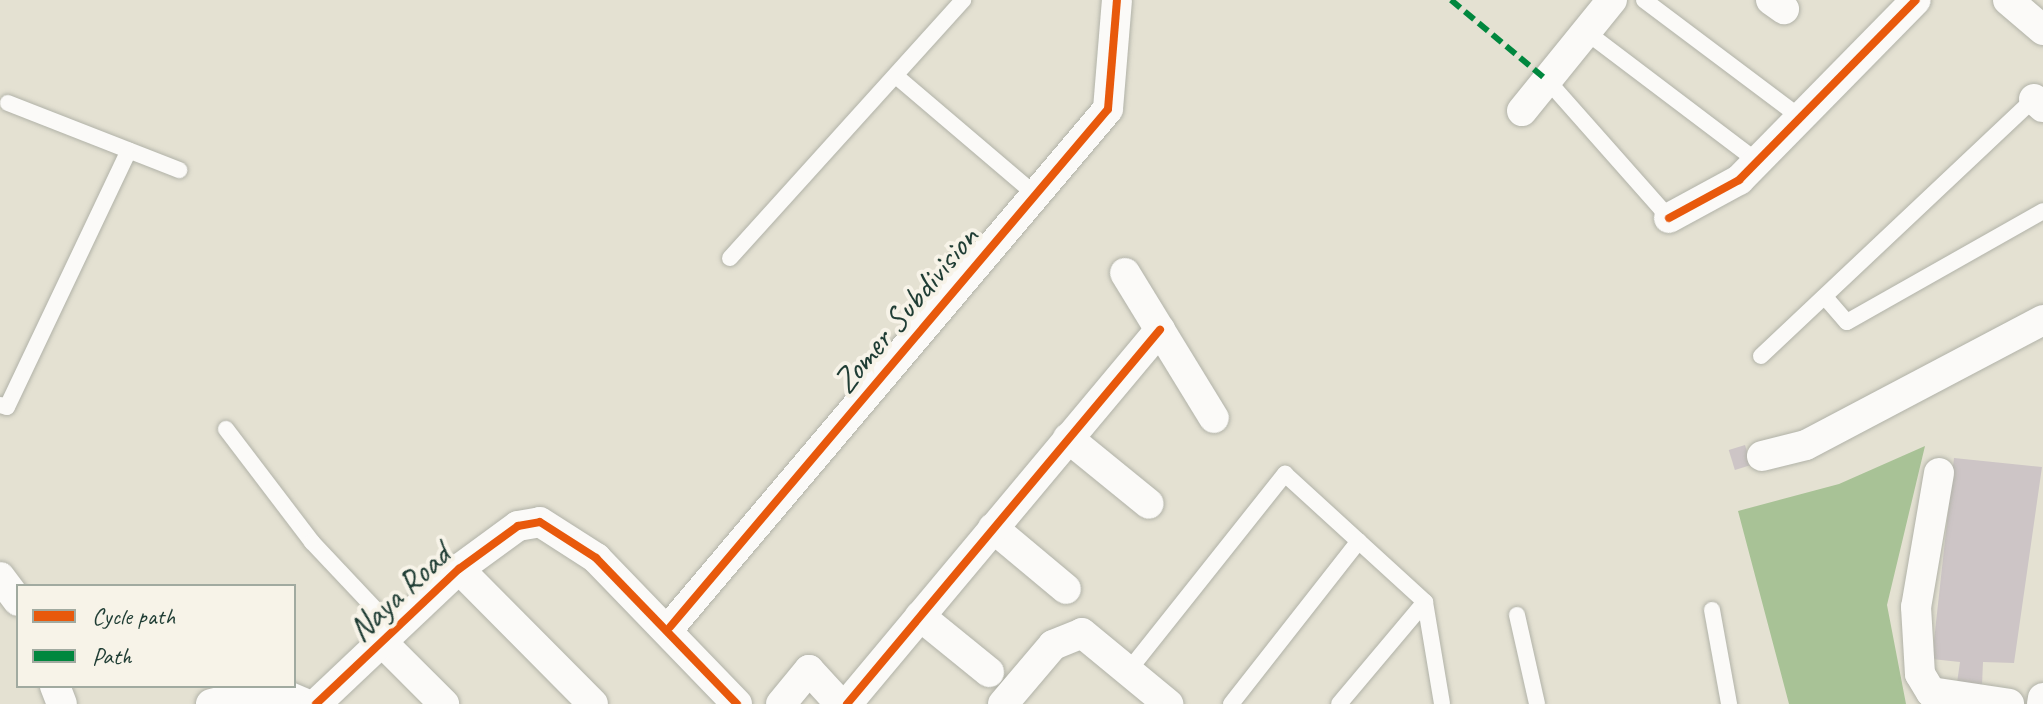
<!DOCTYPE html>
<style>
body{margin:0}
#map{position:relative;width:2043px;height:704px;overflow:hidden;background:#e4e1d2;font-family:Caveat,sans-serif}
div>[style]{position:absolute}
.forest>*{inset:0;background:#a8c296}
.building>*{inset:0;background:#cdc5c6;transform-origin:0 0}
.roads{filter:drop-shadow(0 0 2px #b1b2a8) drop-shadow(0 0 2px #b1b2a8)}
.lane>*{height:16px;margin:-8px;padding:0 8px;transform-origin:8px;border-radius:8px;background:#fbfaf8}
.street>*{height:30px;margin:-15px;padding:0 15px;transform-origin:15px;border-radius:15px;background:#fbfaf8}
.quiet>*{height:6px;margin-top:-3px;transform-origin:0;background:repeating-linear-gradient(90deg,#00873e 0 12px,transparent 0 18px)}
.cycleway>*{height:8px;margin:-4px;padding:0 4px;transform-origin:4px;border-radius:4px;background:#e8590c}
span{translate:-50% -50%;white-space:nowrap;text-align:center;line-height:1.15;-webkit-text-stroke:8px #f7f3e8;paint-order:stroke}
.street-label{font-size:34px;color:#1f3d34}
.legend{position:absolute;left:16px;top:584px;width:280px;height:104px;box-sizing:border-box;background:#f7f3e8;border:2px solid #a1aaa0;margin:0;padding:10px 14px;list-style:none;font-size:24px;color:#1f3d34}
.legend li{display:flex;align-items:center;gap:16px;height:40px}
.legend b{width:40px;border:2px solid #a1aaa0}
</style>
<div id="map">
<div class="forest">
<div style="clip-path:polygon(1925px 446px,1887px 605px,1906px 704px,1789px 704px,1738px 511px,1839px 484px)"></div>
</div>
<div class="building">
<div style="left:1745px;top:445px;width:21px;height:17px;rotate:73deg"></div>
<div style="clip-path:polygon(1954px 458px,2042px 467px,2014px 663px,1983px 662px,1982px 685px,1957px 683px,1960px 662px,1932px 659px)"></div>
</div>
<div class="roads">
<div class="lane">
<div style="left:1644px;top:0;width:195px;rotate:36.9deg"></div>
<div style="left:1585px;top:31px;width:216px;rotate:37.1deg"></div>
<div style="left:896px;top:76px;width:184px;rotate:40.4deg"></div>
<div style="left:1548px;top:81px;width:183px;rotate:48.5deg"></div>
<div style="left:8px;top:103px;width:184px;rotate:21.4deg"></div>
<div style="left:730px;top:258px;width:348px;rotate:-47.9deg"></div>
<div style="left:1825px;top:297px;width:33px;rotate:49deg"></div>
<div style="left:1847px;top:322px;width:225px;rotate:-29.5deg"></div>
<div style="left:1761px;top:356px;width:375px;rotate:-43.3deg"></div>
<div style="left:0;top:405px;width:7px;rotate:16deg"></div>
<div style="left:7px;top:407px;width:284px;rotate:-64.6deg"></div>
<div style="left:226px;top:429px;width:142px;rotate:52.7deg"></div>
<div style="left:312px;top:542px;width:121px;rotate:46.7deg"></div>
<div style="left:1712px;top:610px;width:96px;rotate:79.7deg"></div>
<div style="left:1517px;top:615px;width:91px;rotate:77.3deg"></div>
<div style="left:1129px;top:670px;width:251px;rotate:-51.5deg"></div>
<div style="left:1285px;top:474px;width:190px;rotate:42.4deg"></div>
<div style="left:1425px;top:602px;width:103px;rotate:80.5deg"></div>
<div style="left:1231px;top:704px;width:207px;rotate:-51.9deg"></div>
<div style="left:1339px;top:704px;width:133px;rotate:-49.9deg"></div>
</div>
<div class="street">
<div style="left:1771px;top:0;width:16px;rotate:35deg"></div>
<div style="left:2008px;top:0;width:46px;rotate:40.6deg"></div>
<div style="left:2034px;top:99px;width:12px;rotate:42deg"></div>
<div style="left:1522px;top:111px;width:143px;rotate:-51deg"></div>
<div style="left:1669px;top:218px;width:80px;rotate:-28.5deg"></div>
<div style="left:1739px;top:180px;width:252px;rotate:-45.5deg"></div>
<div style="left:1125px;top:273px;width:170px;rotate:58.5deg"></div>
<div style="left:1068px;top:438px;width:104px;rotate:39.2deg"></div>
<div style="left:1762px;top:456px;width:45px;rotate:-14deg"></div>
<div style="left:1806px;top:445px;width:268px;rotate:-27.8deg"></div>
<div style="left:1939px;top:473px;width:136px;rotate:99.7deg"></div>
<div style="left:1916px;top:607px;width:67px;rotate:86.6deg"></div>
<div style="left:1920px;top:674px;width:21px;rotate:59deg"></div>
<div style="left:1931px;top:692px;width:79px;rotate:8.7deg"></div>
<div style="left:993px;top:528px;width:95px;rotate:39.9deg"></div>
<div style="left:459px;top:569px;width:190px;rotate:45.2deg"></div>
<div style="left:0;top:577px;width:30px;rotate:53deg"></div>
<div style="left:920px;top:616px;width:89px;rotate:39.1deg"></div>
<div style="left:670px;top:627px;width:678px;rotate:-49.78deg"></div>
<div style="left:1108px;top:109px;width:109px;rotate:-85.3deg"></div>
<div style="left:382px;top:642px;width:88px;rotate:45deg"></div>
<div style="left:55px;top:686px;width:19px;rotate:69deg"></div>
<div style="left:211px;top:704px;width:62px;rotate:-14deg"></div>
<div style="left:271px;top:689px;width:39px;rotate:23deg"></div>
<div style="left:316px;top:704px;width:197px;rotate:-43.4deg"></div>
<div style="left:459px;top:569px;width:73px;rotate:-36.1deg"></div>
<div style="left:518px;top:526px;width:22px;rotate:-10deg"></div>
<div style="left:540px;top:522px;width:67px;rotate:32.7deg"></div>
<div style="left:596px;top:558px;width:203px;rotate:46deg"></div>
<div style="left:781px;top:704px;width:44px;rotate:-50.5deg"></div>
<div style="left:809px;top:670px;width:46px;rotate:47.6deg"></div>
<div style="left:847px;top:704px;width:488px;rotate:-50.1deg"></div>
<div style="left:1003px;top:704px;width:77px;rotate:-49.7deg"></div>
<div style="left:1053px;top:645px;width:31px;rotate:-22deg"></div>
<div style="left:1082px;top:633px;width:112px;rotate:39.5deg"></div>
<div style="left:2042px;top:704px;width:6px;rotate:-81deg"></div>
</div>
</div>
<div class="quiet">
<div style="left:1451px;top:0;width:126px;rotate:39.9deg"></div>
</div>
<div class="cycleway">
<div style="left:1669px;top:218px;width:80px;rotate:-28.5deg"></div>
<div style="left:1739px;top:180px;width:252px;rotate:-45.5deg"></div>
<div style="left:670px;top:627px;width:678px;rotate:-49.78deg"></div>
<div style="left:1108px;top:109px;width:109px;rotate:-85.3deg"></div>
<div style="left:316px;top:704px;width:197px;rotate:-43.4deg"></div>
<div style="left:459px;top:569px;width:73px;rotate:-36.1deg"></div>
<div style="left:518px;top:526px;width:22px;rotate:-10deg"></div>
<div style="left:540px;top:522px;width:67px;rotate:32.7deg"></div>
<div style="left:596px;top:558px;width:203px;rotate:46deg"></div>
<div style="left:847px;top:704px;width:488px;rotate:-50.1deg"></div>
</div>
<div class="street-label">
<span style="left:905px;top:309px;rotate:-50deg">Zomer Subdivision</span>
<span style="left:399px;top:592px;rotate:-43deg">Naya Road</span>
</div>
<ul class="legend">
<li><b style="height:10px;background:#e8590c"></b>Cycle path</li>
<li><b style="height:10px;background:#00873e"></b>Path</li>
</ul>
</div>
